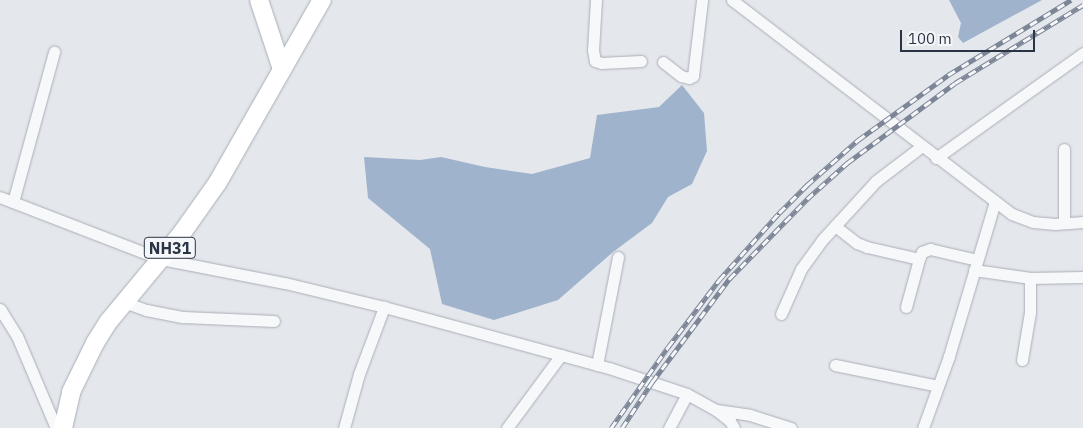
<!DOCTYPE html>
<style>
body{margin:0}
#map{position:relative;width:1083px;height:428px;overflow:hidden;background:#e4e7ec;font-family:"IBM Plex Sans",sans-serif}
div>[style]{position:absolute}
.water>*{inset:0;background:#9fb4cc}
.roads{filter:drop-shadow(0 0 1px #a9aeb7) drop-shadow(0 0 1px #a9aeb7)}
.minor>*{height:11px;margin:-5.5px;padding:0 5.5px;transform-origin:5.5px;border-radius:5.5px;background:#f7f8fa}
.highway>*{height:18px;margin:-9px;padding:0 9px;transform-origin:9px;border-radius:9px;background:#fff}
.rail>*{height:4.5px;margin-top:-2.25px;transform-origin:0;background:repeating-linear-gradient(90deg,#f4f6f9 0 8px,#7d8696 0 16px);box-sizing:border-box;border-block:1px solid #7d8696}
span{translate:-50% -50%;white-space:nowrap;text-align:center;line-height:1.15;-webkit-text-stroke:4px #f4f6f9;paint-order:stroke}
.shield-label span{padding:1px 4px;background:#f4f6f9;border:1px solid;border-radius:4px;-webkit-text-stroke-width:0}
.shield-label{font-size:16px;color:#2b3445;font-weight:700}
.scale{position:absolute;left:900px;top:30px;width:135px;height:22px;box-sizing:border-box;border:2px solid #2b3445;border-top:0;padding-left:6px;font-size:15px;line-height:18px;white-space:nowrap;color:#2b3445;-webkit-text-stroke:4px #f4f6f9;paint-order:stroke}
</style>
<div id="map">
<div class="water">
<div style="clip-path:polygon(949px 0,1042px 0,963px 43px,958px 37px,961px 23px)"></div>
<div style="clip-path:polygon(682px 85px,704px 113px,707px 151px,692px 184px,668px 197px,652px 223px,613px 252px,558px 300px,494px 320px,442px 304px,430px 249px,368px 198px,364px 157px,420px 160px,441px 157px,485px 167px,532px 174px,590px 158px,597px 115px,659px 107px)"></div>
</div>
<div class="roads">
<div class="minor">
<div style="left:596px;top:0;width:50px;rotate:93.4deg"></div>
<div style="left:593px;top:50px;width:11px;rotate:80deg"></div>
<div style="left:595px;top:61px;width:6px;rotate:18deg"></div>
<div style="left:601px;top:63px;width:40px;rotate:-2.9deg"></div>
<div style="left:732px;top:0;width:352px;rotate:37.4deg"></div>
<div style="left:1012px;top:214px;width:22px;rotate:21deg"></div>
<div style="left:1033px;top:222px;width:22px;rotate:5deg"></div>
<div style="left:1055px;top:224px;width:28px;rotate:-4deg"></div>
<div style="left:663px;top:62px;width:23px;rotate:38deg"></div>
<div style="left:681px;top:76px;width:8px;rotate:14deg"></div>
<div style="left:689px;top:78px;width:4px;rotate:-27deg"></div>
<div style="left:693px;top:76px;width:77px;rotate:-83.2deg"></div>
<div style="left:936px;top:158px;width:181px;rotate:-35.5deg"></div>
<div style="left:0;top:197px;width:173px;rotate:21.1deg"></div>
<div style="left:161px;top:259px;width:126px;rotate:11deg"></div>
<div style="left:285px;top:283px;width:102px;rotate:13.6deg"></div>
<div style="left:384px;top:307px;width:233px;rotate:15.2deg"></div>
<div style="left:609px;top:368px;width:82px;rotate:18.4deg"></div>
<div style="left:687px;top:394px;width:33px;rotate:29deg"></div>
<div style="left:716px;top:410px;width:18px;rotate:38deg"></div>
<div style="left:730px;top:421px;width:8px;rotate:60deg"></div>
<div style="left:13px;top:202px;width:156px;rotate:-74.7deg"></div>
<div style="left:1064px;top:223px;width:74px;rotate:-90deg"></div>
<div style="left:835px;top:226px;width:28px;rotate:38deg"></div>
<div style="left:857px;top:243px;width:11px;rotate:22deg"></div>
<div style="left:867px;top:247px;width:53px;rotate:13deg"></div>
<div style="left:919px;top:259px;width:8px;rotate:-67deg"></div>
<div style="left:922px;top:252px;width:9px;rotate:-21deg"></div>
<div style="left:930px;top:249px;width:48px;rotate:13.2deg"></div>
<div style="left:974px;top:270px;width:57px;rotate:8.1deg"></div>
<div style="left:1030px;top:278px;width:53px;rotate:-1.1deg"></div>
<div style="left:124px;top:302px;width:23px;rotate:20deg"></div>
<div style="left:146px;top:310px;width:38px;rotate:11deg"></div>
<div style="left:183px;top:317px;width:91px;rotate:2.5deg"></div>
<div style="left:906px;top:307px;width:50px;rotate:-74.8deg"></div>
<div style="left:0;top:309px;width:32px;rotate:58deg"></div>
<div style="left:17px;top:336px;width:100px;rotate:67deg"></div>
<div style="left:781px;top:314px;width:49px;rotate:-66deg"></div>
<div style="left:801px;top:269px;width:36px;rotate:-54deg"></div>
<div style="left:822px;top:240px;width:80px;rotate:-47.5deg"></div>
<div style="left:876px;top:181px;width:58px;rotate:-37.3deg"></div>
<div style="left:1022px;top:360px;width:49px;rotate:-80.5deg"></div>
<div style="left:1030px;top:312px;width:34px;rotate:-90deg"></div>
<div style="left:597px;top:365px;width:110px;rotate:-79deg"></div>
<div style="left:835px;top:365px;width:105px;rotate:11.5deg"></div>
<div style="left:716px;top:410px;width:34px;rotate:8deg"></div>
<div style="left:750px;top:415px;width:43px;rotate:17.6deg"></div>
<div style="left:344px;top:428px;width:56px;rotate:-74.5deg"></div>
<div style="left:359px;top:374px;width:72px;rotate:-69.5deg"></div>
<div style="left:507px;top:428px;width:91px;rotate:-53.5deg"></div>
<div style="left:669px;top:428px;width:38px;rotate:-62deg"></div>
<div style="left:923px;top:428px;width:77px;rotate:-70.1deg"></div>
<div style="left:949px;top:356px;width:161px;rotate:-73.4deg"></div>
</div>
<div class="highway">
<div style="left:259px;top:0;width:73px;rotate:71.6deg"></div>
<div style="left:63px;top:428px;width:37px;rotate:-77deg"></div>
<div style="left:71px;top:392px;width:55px;rotate:-63.9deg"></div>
<div style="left:95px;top:343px;width:26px;rotate:-58deg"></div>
<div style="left:109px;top:321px;width:114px;rotate:-50.3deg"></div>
<div style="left:182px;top:233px;width:62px;rotate:-54.8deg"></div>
<div style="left:218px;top:182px;width:210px;rotate:-60.3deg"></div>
</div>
</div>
<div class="rail">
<div style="left:611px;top:428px;width:99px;rotate:-54.9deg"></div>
<div style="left:668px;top:347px;width:84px;rotate:-52.7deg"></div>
<div style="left:719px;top:280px;width:90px;rotate:-48.2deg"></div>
<div style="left:779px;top:213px;width:40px;rotate:-45deg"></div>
<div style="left:807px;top:185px;width:68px;rotate:-41.4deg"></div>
<div style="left:858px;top:140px;width:111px;rotate:-35.8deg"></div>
<div style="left:948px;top:75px;width:144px;rotate:-31.4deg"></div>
<div style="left:622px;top:428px;width:55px;rotate:-56.9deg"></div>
<div style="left:652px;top:382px;width:129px;rotate:-53.2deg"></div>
<div style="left:729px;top:279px;width:112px;rotate:-45.7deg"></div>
<div style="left:807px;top:199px;width:54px;rotate:-42deg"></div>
<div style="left:847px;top:163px;width:134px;rotate:-36.5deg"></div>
<div style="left:955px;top:83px;width:150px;rotate:-31.4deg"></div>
</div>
<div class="shield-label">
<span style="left:170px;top:248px">NH31</span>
</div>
<div class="scale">100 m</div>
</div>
